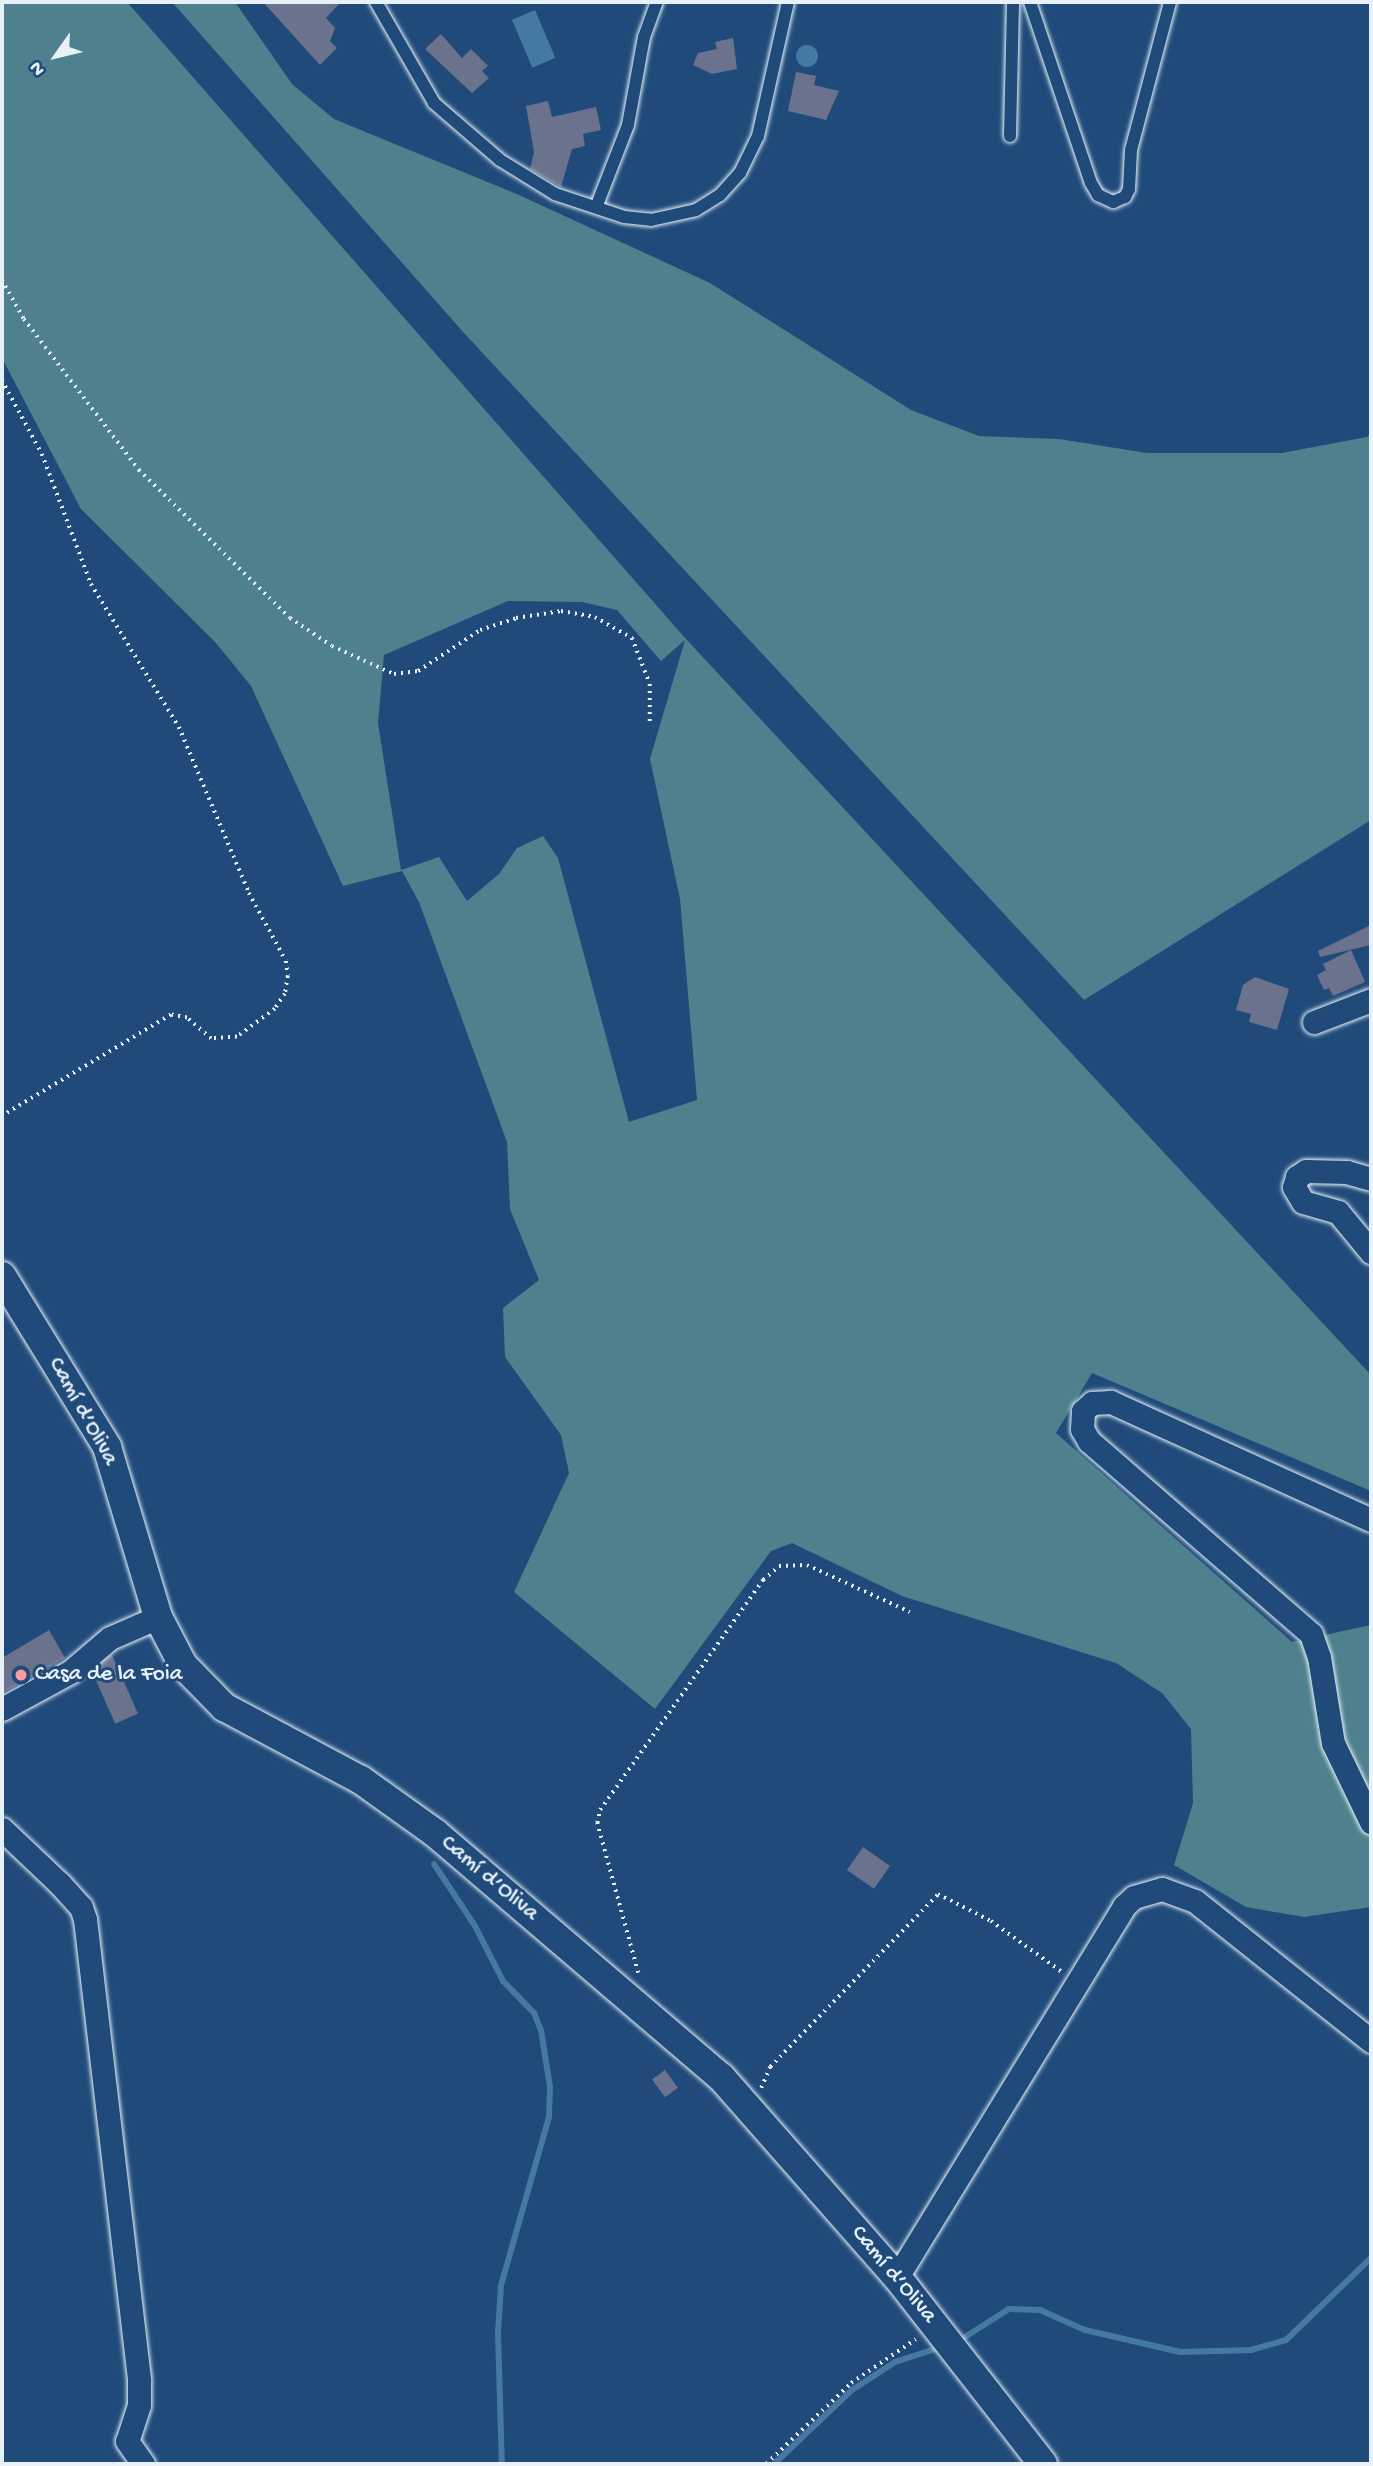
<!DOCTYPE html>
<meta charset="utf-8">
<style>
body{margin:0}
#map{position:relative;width:1373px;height:2466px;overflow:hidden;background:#1f4a7a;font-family:"Gochi Hand",sans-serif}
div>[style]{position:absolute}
.green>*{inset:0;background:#4e818d}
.water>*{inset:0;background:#4579a2;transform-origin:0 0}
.round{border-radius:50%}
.stream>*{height:6px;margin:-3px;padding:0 3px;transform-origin:3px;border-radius:3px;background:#4579a2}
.building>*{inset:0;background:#6b728e;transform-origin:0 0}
.path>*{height:3.5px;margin-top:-1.75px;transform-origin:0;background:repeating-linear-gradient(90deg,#e8f1f8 0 2px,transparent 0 7px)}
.roads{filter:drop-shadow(0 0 2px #e8f1f8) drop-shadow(0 0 2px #e8f1f8)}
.service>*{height:12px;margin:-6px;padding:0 6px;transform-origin:6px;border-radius:6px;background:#1f4a7a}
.minor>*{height:23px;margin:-11.5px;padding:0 11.5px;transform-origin:11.5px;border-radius:11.5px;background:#1f4a7a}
.tertiary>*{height:28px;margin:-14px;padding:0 14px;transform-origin:14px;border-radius:14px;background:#1f4a7a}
.dots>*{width:19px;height:19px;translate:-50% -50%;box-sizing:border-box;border:4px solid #1f4a7a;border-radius:50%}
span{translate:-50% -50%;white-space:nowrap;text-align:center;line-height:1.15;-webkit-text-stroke:6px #1f4a7a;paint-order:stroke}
.street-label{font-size:23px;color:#e8f1f8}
.poi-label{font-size:23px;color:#e8f1f8}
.left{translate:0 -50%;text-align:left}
.frame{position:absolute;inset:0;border:4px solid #e8f1f8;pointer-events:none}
.north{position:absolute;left:21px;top:21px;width:70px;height:70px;-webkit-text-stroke:5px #1f4a7a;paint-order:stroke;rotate:236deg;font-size:19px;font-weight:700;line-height:28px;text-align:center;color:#e8f1f8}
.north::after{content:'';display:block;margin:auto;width:24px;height:32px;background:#e8f1f8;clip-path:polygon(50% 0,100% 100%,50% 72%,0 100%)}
</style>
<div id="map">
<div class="green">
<div style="clip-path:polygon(evenodd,2px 2px,127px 2px,686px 639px,1371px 1375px,1371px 1491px,1092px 1373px,1056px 1433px,1292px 1642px,1371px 1625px,1371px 1907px,1304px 1917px,1246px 1907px,1174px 1865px,1193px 1803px,1191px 1729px,1162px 1693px,1116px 1663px,902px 1596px,792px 1543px,771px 1551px,655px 1709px,514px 1592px,569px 1473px,561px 1435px,505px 1357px,503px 1308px,539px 1280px,510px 1209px,507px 1142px,419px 902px,402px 871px,343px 886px,251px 686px,216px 643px,81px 509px,2px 358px,2px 2px,508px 601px,582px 602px,617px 610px,661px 661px,685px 640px,650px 759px,680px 899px,697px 1100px,629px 1122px,558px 858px,543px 836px,517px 848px,499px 874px,467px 901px,439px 857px,401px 870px,378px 723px,384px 655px,508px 601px)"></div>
<div style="clip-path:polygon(172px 2px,235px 2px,292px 84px,334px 119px,519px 195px,710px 283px,911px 410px,979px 436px,1059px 439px,1147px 453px,1282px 453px,1367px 437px,1371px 432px,1371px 820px,1084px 1000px,464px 333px)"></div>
</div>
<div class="water">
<div style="left:535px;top:10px;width:52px;height:25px;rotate:67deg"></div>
<div class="round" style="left:796px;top:45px;width:22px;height:22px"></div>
</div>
<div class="stream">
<div style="left:434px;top:1864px;width:74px;rotate:56.5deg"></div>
<div style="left:475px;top:1926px;width:62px;rotate:63deg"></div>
<div style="left:503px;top:1981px;width:45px;rotate:45.9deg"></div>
<div style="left:534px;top:2013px;width:18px;rotate:68deg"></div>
<div style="left:541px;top:2030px;width:58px;rotate:81deg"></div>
<div style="left:550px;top:2087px;width:30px;rotate:92deg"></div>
<div style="left:549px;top:2117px;width:176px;rotate:105.9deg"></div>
<div style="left:501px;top:2286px;width:47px;rotate:93.7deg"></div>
<div style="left:498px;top:2333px;width:131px;rotate:88.3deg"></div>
<div style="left:965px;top:2337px;width:52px;rotate:-32.5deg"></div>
<div style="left:1009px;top:2309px;width:31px;rotate:2deg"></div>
<div style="left:1040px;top:2310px;width:49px;rotate:24deg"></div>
<div style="left:1085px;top:2330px;width:98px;rotate:13deg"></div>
<div style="left:1180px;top:2352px;width:71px;rotate:-1.6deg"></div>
<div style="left:1251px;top:2350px;width:36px;rotate:-16deg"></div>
<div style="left:1286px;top:2340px;width:118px;rotate:-44deg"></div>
<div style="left:774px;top:2464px;width:108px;rotate:-43.5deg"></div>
<div style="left:852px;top:2390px;width:51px;rotate:-33.1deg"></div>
<div style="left:895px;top:2362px;width:45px;rotate:-18deg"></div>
</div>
<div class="building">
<div style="clip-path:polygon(263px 2px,341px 2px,326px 18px,335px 28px,330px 41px,337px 48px,320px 65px)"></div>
<div style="clip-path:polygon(441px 34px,462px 58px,471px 49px,488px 66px,482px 71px,489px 78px,472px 93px,425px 49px)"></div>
<div style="clip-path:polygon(733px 38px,737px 69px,712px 74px,693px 65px,698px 53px,717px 49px,715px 42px)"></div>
<div style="clip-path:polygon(796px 72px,816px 76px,814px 85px,839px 91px,826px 120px,788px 111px)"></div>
<div style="clip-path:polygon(548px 101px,552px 117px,596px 107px,601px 130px,583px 134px,585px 146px,572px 149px,561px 187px,530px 169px,534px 152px,526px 106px)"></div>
<div style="clip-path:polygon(1371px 925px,1371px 945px,1320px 957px,1318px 951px)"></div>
<div style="clip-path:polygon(1351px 950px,1365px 982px,1333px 996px,1329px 988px,1324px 990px,1317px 975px,1326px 970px,1323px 964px)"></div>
<div style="clip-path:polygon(1255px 977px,1289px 989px,1277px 1030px,1249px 1022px,1251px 1014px,1236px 1010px,1243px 985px)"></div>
<div style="clip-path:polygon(49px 1630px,65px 1658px,2px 1693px,2px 1658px)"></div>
<div style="left:112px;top:1655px;width:64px;height:25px;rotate:66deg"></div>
<div style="left:863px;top:1847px;width:33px;height:28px;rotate:35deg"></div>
<div style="left:665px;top:2070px;width:22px;height:16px;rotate:54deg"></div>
</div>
<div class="path">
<div style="left:2px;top:280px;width:45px;rotate:60.6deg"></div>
<div style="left:24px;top:319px;width:190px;rotate:52.7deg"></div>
<div style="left:139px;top:470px;width:211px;rotate:44.4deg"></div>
<div style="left:290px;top:618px;width:50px;rotate:33.7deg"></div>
<div style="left:332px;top:646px;width:68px;rotate:24.3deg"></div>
<div style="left:394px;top:674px;width:24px;rotate:-7deg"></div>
<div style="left:418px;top:671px;width:74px;rotate:-33.5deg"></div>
<div style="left:480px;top:630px;width:38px;rotate:-18deg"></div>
<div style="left:516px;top:618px;width:46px;rotate:-8.8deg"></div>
<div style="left:561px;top:611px;width:35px;rotate:10deg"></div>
<div style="left:595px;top:617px;width:43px;rotate:29.6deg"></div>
<div style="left:632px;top:638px;width:49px;rotate:68.6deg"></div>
<div style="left:650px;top:684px;width:41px;rotate:90deg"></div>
<div style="left:2px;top:380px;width:84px;rotate:61.6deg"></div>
<div style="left:42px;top:454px;width:139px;rotate:69.3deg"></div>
<div style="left:91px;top:584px;width:168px;rotate:58.4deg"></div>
<div style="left:179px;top:727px;width:180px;rotate:67.1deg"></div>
<div style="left:249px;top:893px;width:77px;rotate:61.4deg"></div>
<div style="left:286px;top:961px;width:15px;rotate:82deg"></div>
<div style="left:288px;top:976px;width:18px;rotate:99deg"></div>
<div style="left:285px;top:994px;width:18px;rotate:124deg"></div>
<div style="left:275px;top:1009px;width:47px;rotate:143.6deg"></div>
<div style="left:237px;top:1037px;width:26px;rotate:176deg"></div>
<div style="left:211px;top:1039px;width:32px;rotate:-139deg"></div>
<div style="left:187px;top:1018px;width:16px;rotate:-169deg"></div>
<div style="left:171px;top:1015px;width:197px;rotate:149.1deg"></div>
<div style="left:638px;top:1973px;width:156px;rotate:-105.3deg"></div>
<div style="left:597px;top:1823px;width:13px;rotate:-77deg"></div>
<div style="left:600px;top:1810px;width:282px;rotate:-54.7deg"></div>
<div style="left:763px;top:1580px;width:21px;rotate:-41deg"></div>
<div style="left:779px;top:1566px;width:28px;rotate:-2deg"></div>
<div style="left:807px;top:1565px;width:113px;rotate:24.5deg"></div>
<div style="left:761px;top:2088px;width:23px;rotate:-67deg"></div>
<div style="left:770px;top:2067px;width:241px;rotate:-45.8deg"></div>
<div style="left:938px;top:1894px;width:59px;rotate:27deg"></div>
<div style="left:991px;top:1921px;width:87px;rotate:35.7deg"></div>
<div style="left:766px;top:2464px;width:117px;rotate:-43.6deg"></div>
<div style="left:851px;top:2383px;width:78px;rotate:-34.1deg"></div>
</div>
<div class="roads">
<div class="service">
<div style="left:376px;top:2px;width:116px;rotate:60.1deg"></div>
<div style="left:434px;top:103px;width:87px;rotate:40.8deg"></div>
<div style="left:500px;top:160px;width:65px;rotate:31.7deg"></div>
<div style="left:555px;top:194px;width:73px;rotate:18.4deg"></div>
<div style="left:624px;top:217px;width:27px;rotate:6deg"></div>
<div style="left:651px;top:220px;width:46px;rotate:-12.5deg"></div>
<div style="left:696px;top:210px;width:28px;rotate:-32deg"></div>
<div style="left:720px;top:195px;width:30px;rotate:-48deg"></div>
<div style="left:740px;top:173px;width:41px;rotate:-64.1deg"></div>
<div style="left:758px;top:136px;width:137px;rotate:-77.4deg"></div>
<div style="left:1030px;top:2px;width:191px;rotate:71.4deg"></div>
<div style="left:1091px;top:183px;width:14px;rotate:60deg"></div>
<div style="left:1098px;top:195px;width:17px;rotate:25deg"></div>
<div style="left:1113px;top:202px;width:13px;rotate:-23deg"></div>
<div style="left:1125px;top:197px;width:9px;rotate:-63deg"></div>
<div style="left:1129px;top:189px;width:39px;rotate:-87deg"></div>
<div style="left:1131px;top:150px;width:153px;rotate:-75.2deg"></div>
<div style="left:1010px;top:136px;width:134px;rotate:-88.7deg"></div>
<div style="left:597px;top:205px;width:86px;rotate:-68.8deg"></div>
<div style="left:628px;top:125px;width:89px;rotate:-79.7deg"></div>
<div style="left:644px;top:37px;width:37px;rotate:-70deg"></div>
</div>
<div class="minor">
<div style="left:1314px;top:1022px;width:61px;rotate:-21.1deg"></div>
<div style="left:1371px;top:1179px;width:25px;rotate:-164deg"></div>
<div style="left:1347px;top:1172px;width:41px;rotate:-178.6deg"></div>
<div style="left:1306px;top:1171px;width:11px;rotate:146deg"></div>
<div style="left:1297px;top:1177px;width:10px;rotate:107deg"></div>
<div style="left:1294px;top:1187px;width:17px;rotate:59deg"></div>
<div style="left:1303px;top:1202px;width:36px;rotate:16deg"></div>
<div style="left:1338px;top:1212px;width:52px;rotate:50.5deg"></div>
<div style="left:1371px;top:1520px;width:286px;rotate:-155.6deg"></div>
<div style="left:1111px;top:1402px;width:19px;rotate:177deg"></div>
<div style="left:1092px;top:1403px;width:12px;rotate:138deg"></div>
<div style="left:1083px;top:1411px;width:18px;rotate:93deg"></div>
<div style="left:1082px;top:1429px;width:14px;rotate:60deg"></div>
<div style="left:1089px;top:1441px;width:294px;rotate:41deg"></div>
<div style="left:1311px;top:1634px;width:24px;rotate:71deg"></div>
<div style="left:1319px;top:1657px;width:87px;rotate:80.8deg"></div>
<div style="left:1333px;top:1743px;width:88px;rotate:64.3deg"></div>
<div style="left:2px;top:1709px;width:77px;rotate:-28.6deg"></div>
<div style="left:70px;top:1672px;width:52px;rotate:-40.4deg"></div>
<div style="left:110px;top:1638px;width:52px;rotate:-23.6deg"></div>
<div style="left:2px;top:1829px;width:80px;rotate:43.5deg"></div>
<div style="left:60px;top:1884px;width:31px;rotate:48deg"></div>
<div style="left:81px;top:1907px;width:13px;rotate:72deg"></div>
<div style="left:85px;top:1919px;width:465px;rotate:83.3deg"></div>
<div style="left:139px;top:2381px;width:24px;rotate:90deg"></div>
<div style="left:139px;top:2405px;width:38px;rotate:108deg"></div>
<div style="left:127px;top:2441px;width:28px;rotate:55deg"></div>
<div style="left:897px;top:2277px;width:435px;rotate:-58.5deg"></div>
<div style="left:1124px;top:1906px;width:13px;rotate:-42deg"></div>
<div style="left:1134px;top:1897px;width:29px;rotate:-16deg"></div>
<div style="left:1162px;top:1889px;width:35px;rotate:20deg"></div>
<div style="left:1195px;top:1901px;width:225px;rotate:38.5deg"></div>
</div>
<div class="tertiary">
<div style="left:2px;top:1276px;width:201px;rotate:58.4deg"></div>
<div style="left:107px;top:1447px;width:177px;rotate:73.3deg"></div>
<div style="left:158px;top:1617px;width:54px;rotate:62.5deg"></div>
<div style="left:183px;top:1665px;width:59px;rotate:45.7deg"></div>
<div style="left:224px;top:1707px;width:155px;rotate:28.1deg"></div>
<div style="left:361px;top:1780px;width:91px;rotate:35.6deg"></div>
<div style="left:435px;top:1833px;width:376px;rotate:40.5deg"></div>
<div style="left:721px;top:2077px;width:266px;rotate:48.7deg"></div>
<div style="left:897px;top:2277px;width:237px;rotate:52deg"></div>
</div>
</div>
<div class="dots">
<div style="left:21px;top:1675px;background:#ff9aa2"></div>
</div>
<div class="street-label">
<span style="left:82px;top:1412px;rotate:61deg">Camí d’Oliva</span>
<span style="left:489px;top:1879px;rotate:40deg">Camí d’Oliva</span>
<span style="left:893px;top:2275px;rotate:50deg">Camí d’Oliva</span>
</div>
<div class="poi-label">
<span class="left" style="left:35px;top:1675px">Casa de la Foia</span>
</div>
<div class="frame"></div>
<div class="north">N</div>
</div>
